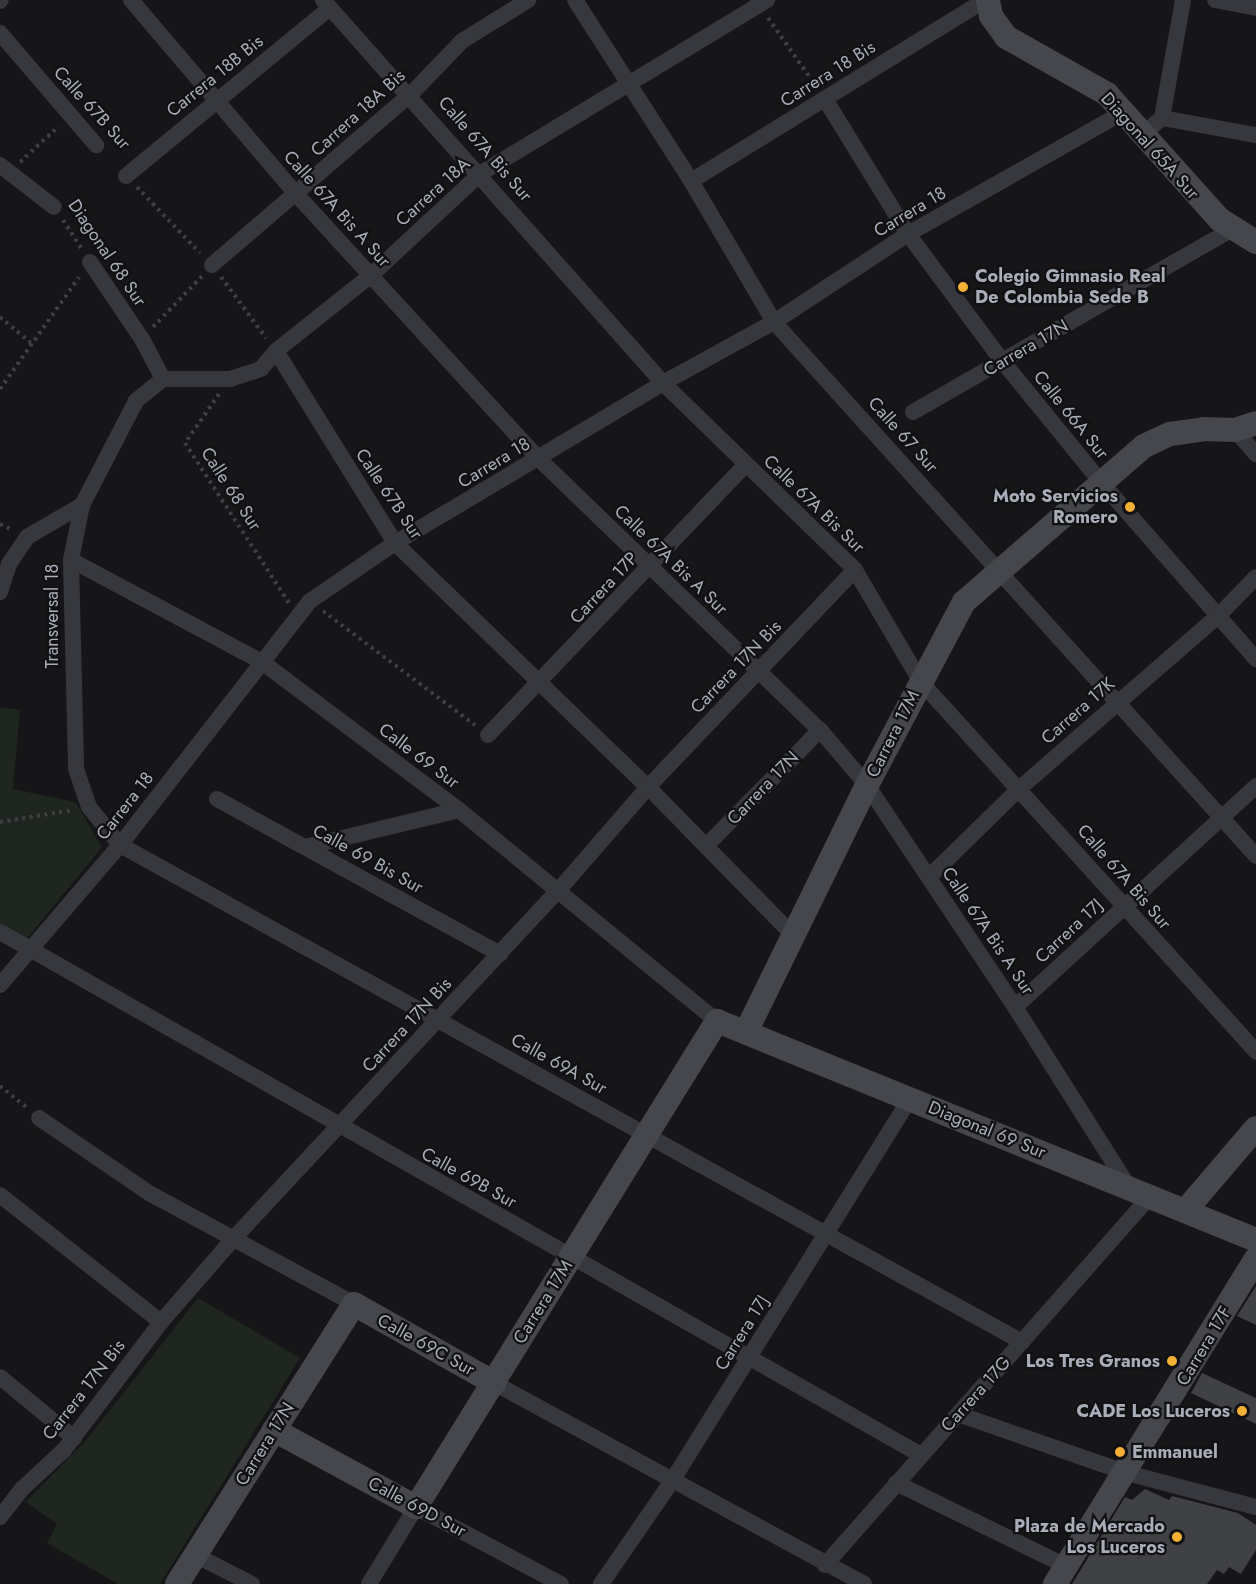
<!DOCTYPE html>
<style>
body{margin:0}
#map{position:relative;width:1256px;height:1584px;overflow:hidden;background:#161618;font-family:Jost,sans-serif}
div>[style]{position:absolute}
.green>*{inset:0;background:#1e261f}
.building>*{inset:0;background:#404145}
.path>*{height:4px;margin-top:-2px;transform-origin:0;background:repeating-linear-gradient(90deg,#3d3f44 0 3px,transparent 0 7.5px)}
.street>*{height:16px;margin:-8px;padding:0 8px;transform-origin:8px;border-radius:8px;background:#37383d}
.secondary>*{height:24px;margin:-12px;padding:0 12px;transform-origin:12px;border-radius:12px;background:#45474d}
.dots>*{width:16px;height:16px;translate:-50% -50%;box-sizing:border-box;border:3px solid #111113;border-radius:50%}
span{translate:-50% -50%;white-space:nowrap;text-align:center;line-height:1.15;-webkit-text-stroke:4.5px #111113;paint-order:stroke}
.street-label{font-size:18px;color:#a8adb8}
.poi-label{font-size:18px;color:#a8adb8;font-weight:700}
.left{translate:0 -50%;text-align:left}
.right{translate:-100% -50%;text-align:right}
</style>
<div id="map">
<div class="green">
<div style="clip-path:polygon(0 707px,20px 710px,13px 789px,75px 802px,102px 847px,20px 947px,0 936px)"></div>
<div style="clip-path:polygon(198px 1298px,300px 1358px,160px 1584px,118px 1584px,47px 1543px,57px 1524px,26px 1502px,88px 1438px)"></div>
</div>
<div class="building">
<div style="clip-path:polygon(1256px 1286px,1256px 1325px,1237px 1316px)"></div>
<div style="clip-path:polygon(1202px 1373px,1256px 1398px,1256px 1424px,1191px 1393px)"></div>
<div style="clip-path:polygon(1145px 1489px,1169px 1500px,1172px 1496px,1238px 1513px,1256px 1525px,1256px 1550px,1241px 1574px,1229px 1567px,1224px 1574px,1217px 1570px,1207px 1584px,1072px 1584px,1125px 1497px,1132px 1500px)"></div>
</div>
<div class="path">
<div style="left:768px;top:18px;width:83px;rotate:54.8deg"></div>
<div style="left:20px;top:162px;width:53px;rotate:-42.7deg"></div>
<div style="left:137px;top:187px;width:91px;rotate:46.3deg"></div>
<div style="left:63px;top:220px;width:35px;rotate:57deg"></div>
<div style="left:221px;top:277px;width:76px;rotate:53.6deg"></div>
<div style="left:0;top:317px;width:40px;rotate:40deg"></div>
<div style="left:153px;top:327px;width:71px;rotate:-46.1deg"></div>
<div style="left:0;top:389px;width:137px;rotate:-54.8deg"></div>
<div style="left:219px;top:394px;width:60px;rotate:124.8deg"></div>
<div style="left:185px;top:443px;width:191px;rotate:57deg"></div>
<div style="left:0;top:524px;width:14px;rotate:25deg"></div>
<div style="left:323px;top:611px;width:190px;rotate:36.9deg"></div>
<div style="left:0;top:822px;width:74px;rotate:-9.3deg"></div>
<div style="left:0;top:1086px;width:35px;rotate:39deg"></div>
</div>
<div class="street">
<div style="left:131px;top:0;width:255px;rotate:49.6deg"></div>
<div style="left:296px;top:194px;width:360px;rotate:47.5deg"></div>
<div style="left:539px;top:459px;width:390px;rotate:44deg"></div>
<div style="left:820px;top:730px;width:72px;rotate:49.5deg"></div>
<div style="left:867px;top:785px;width:267px;rotate:56.3deg"></div>
<div style="left:1015px;top:1007px;width:215px;rotate:57.7deg"></div>
<div style="left:323px;top:0;width:512px;rotate:48.4deg"></div>
<div style="left:663px;top:383px;width:268px;rotate:44.2deg"></div>
<div style="left:855px;top:570px;width:130px;rotate:59.5deg"></div>
<div style="left:921px;top:682px;width:499px;rotate:47.8deg"></div>
<div style="left:575px;top:0;width:215px;rotate:57.3deg"></div>
<div style="left:691px;top:181px;width:164px;rotate:59.5deg"></div>
<div style="left:774px;top:322px;width:719px;rotate:47.93deg"></div>
<div style="left:767px;top:0;width:334px;rotate:148.8deg"></div>
<div style="left:481px;top:173px;width:151px;rotate:137.1deg"></div>
<div style="left:370px;top:276px;width:120px;rotate:141.4deg"></div>
<div style="left:276px;top:351px;width:23px;rotate:130deg"></div>
<div style="left:261px;top:369px;width:33px;rotate:162deg"></div>
<div style="left:230px;top:379px;width:67px;rotate:180deg"></div>
<div style="left:163px;top:379px;width:35px;rotate:141deg"></div>
<div style="left:136px;top:401px;width:117px;rotate:117.4deg"></div>
<div style="left:82px;top:505px;width:56px;rotate:101.3deg"></div>
<div style="left:71px;top:560px;width:209px;rotate:88.6deg"></div>
<div style="left:76px;top:769px;width:40px;rotate:71.1deg"></div>
<div style="left:89px;top:807px;width:49px;rotate:50.8deg"></div>
<div style="left:120px;top:845px;width:1030px;rotate:28.85deg"></div>
<div style="left:1215px;top:0;width:42px;rotate:11deg"></div>
<div style="left:0;top:1px;width:1px;rotate:-45deg"></div>
<div style="left:0;top:33px;width:148px;rotate:49.4deg"></div>
<div style="left:825px;top:99px;width:158px;rotate:58.4deg"></div>
<div style="left:908px;top:234px;width:159px;rotate:53.4deg"></div>
<div style="left:1003px;top:362px;width:154px;rotate:50.8deg"></div>
<div style="left:1100px;top:481px;width:237px;rotate:48.8deg"></div>
<div style="left:1162px;top:118px;width:96px;rotate:10.3deg"></div>
<div style="left:1143px;top:134px;width:25px;rotate:-40deg"></div>
<div style="left:1162px;top:118px;width:120px;rotate:-79.9deg"></div>
<div style="left:0;top:165px;width:68px;rotate:37.9deg"></div>
<div style="left:126px;top:176px;width:264px;rotate:-39.5deg"></div>
<div style="left:691px;top:181px;width:345px;rotate:-31.6deg"></div>
<div style="left:90px;top:262px;width:93px;rotate:56deg"></div>
<div style="left:142px;top:339px;width:45px;rotate:62.3deg"></div>
<div style="left:212px;top:265px;width:262px;rotate:-40.7deg"></div>
<div style="left:411px;top:94px;width:74px;rotate:-46.1deg"></div>
<div style="left:462px;top:41px;width:78px;rotate:-31.8deg"></div>
<div style="left:276px;top:351px;width:226px;rotate:58.2deg"></div>
<div style="left:395px;top:543px;width:351px;rotate:44deg"></div>
<div style="left:648px;top:787px;width:207px;rotate:45.6deg"></div>
<div style="left:913px;top:412px;width:368px;rotate:-29.8deg"></div>
<div style="left:1235px;top:430px;width:32px;rotate:49deg"></div>
<div style="left:71px;top:560px;width:217px;rotate:28.1deg"></div>
<div style="left:262px;top:662px;width:246px;rotate:36.9deg"></div>
<div style="left:459px;top:810px;width:333px;rotate:39.3deg"></div>
<div style="left:0;top:592px;width:29px;rotate:-72deg"></div>
<div style="left:9px;top:564px;width:32px;rotate:-56deg"></div>
<div style="left:27px;top:537px;width:64px;rotate:-30.2deg"></div>
<div style="left:488px;top:735px;width:374px;rotate:-46.4deg"></div>
<div style="left:217px;top:799px;width:323px;rotate:28.7deg"></div>
<div style="left:706px;top:846px;width:163px;rotate:-45.5deg"></div>
<div style="left:305px;top:847px;width:158px;rotate:-13.5deg"></div>
<div style="left:929px;top:877px;width:127px;rotate:-44.4deg"></div>
<div style="left:1020px;top:788px;width:262px;rotate:-41deg"></div>
<div style="left:1218px;top:616px;width:54px;rotate:-45.7deg"></div>
<div style="left:0;top:932px;width:1059px;rotate:29.59deg"></div>
<div style="left:0;top:985px;width:184px;rotate:-49.4deg"></div>
<div style="left:120px;top:845px;width:309px;rotate:-52.1deg"></div>
<div style="left:310px;top:601px;width:103px;rotate:-34.3deg"></div>
<div style="left:395px;top:543px;width:312px;rotate:-30.8deg"></div>
<div style="left:663px;top:383px;width:127px;rotate:-28.8deg"></div>
<div style="left:774px;top:322px;width:160px;rotate:-33.3deg"></div>
<div style="left:908px;top:234px;width:249px;rotate:-29.5deg"></div>
<div style="left:1015px;top:1007px;width:327px;rotate:-42.5deg"></div>
<div style="left:39px;top:1118px;width:133px;rotate:34.3deg"></div>
<div style="left:149px;top:1193px;width:233px;rotate:28.4deg"></div>
<div style="left:0;top:1195px;width:205px;rotate:38.3deg"></div>
<div style="left:0;top:1377px;width:96px;rotate:39.5deg"></div>
<div style="left:494px;top:1383px;width:421px;rotate:28.5deg"></div>
<div style="left:958px;top:1414px;width:179px;rotate:19.2deg"></div>
<div style="left:1127px;top:1473px;width:133px;rotate:14.8deg"></div>
<div style="left:896px;top:1483px;width:189px;rotate:26deg"></div>
<div style="left:0;top:1517px;width:37px;rotate:-52deg"></div>
<div style="left:23px;top:1488px;width:56px;rotate:-42.8deg"></div>
<div style="left:64px;top:1450px;width:161px;rotate:-52.8deg"></div>
<div style="left:161px;top:1322px;width:111px;rotate:-49deg"></div>
<div style="left:234px;top:1238px;width:473px;rotate:-47deg"></div>
<div style="left:557px;top:892px;width:139px;rotate:-49.1deg"></div>
<div style="left:648px;top:787px;width:300px;rotate:-46.4deg"></div>
<div style="left:195px;top:1555px;width:64px;rotate:27deg"></div>
<div style="left:825px;top:1565px;width:491px;rotate:-48.6deg"></div>
<div style="left:369px;top:1584px;width:90px;rotate:-58.6deg"></div>
<div style="left:416px;top:1507px;width:164px;rotate:28deg"></div>
<div style="left:601px;top:1584px;width:125px;rotate:-55.4deg"></div>
<div style="left:672px;top:1481px;width:450px;rotate:-58.1deg"></div>
</div>
<div class="secondary">
<div style="left:988px;top:0;width:16px;rotate:79deg"></div>
<div style="left:991px;top:16px;width:26px;rotate:54deg"></div>
<div style="left:1006px;top:37px;width:116px;rotate:29.4deg"></div>
<div style="left:1107px;top:94px;width:168px;rotate:48.1deg"></div>
<div style="left:1219px;top:219px;width:44px;rotate:31.9deg"></div>
<div style="left:746px;top:1032px;width:275px;rotate:-63.9deg"></div>
<div style="left:867px;top:785px;width:207px;rotate:-62.1deg"></div>
<div style="left:964px;top:602px;width:238px;rotate:-40.9deg"></div>
<div style="left:1144px;top:446px;width:29px;rotate:-25deg"></div>
<div style="left:1170px;top:434px;width:34px;rotate:-8deg"></div>
<div style="left:1204px;top:429px;width:31px;rotate:2deg"></div>
<div style="left:1235px;top:430px;width:22px;rotate:-18deg"></div>
<div style="left:1185px;top:1211px;width:109px;rotate:-49.5deg"></div>
<div style="left:274px;top:1430px;width:162px;rotate:28.5deg"></div>
<div style="left:416px;top:1507px;width:572px;rotate:-58.23deg"></div>
<div style="left:717px;top:1021px;width:582px;rotate:22.11deg"></div>
<div style="left:177px;top:1584px;width:331px;rotate:-57.7deg"></div>
<div style="left:354px;top:1304px;width:161px;rotate:29.4deg"></div>
<div style="left:1055px;top:1584px;width:382px;rotate:-58.3deg"></div>
</div>
<div class="dots">
<div style="left:963px;top:287px;background:#f2b134"></div>
<div style="left:1130px;top:507px;background:#f2b134"></div>
<div style="left:1172px;top:1361px;background:#f2b134"></div>
<div style="left:1242px;top:1411px;background:#f2b134"></div>
<div style="left:1120px;top:1452px;background:#f2b134"></div>
<div style="left:1177px;top:1537px;background:#f2b134"></div>
</div>
<div class="street-label">
<span style="left:828px;top:74px;rotate:-32deg">Carrera 18 Bis</span>
<span style="left:215px;top:76px;rotate:-39deg">Carrera 18B Bis</span>
<span style="left:92px;top:108px;rotate:48deg">Calle 67B Sur</span>
<span style="left:358px;top:113px;rotate:-42deg">Carrera 18A Bis</span>
<span style="left:1150px;top:146px;rotate:48deg">Diagonal 65A Sur</span>
<span style="left:485px;top:149px;rotate:49deg">Calle 67A Bis Sur</span>
<span style="left:433px;top:192px;rotate:-42deg">Carrera 18A</span>
<span style="left:337px;top:209px;rotate:48deg">Calle 67A Bis A Sur</span>
<span style="left:910px;top:212px;rotate:-31deg">Carrera 18</span>
<span style="left:107px;top:253px;rotate:56deg">Diagonal 68 Sur</span>
<span style="left:1026px;top:348px;rotate:-30deg">Carrera 17N</span>
<span style="left:1071px;top:415px;rotate:51deg">Calle 66A Sur</span>
<span style="left:903px;top:435px;rotate:48deg">Calle 67 Sur</span>
<span style="left:494px;top:463px;rotate:-31deg">Carrera 18</span>
<span style="left:231px;top:489px;rotate:57deg">Calle 68 Sur</span>
<span style="left:389px;top:494px;rotate:56deg">Calle 67B Sur</span>
<span style="left:814px;top:504px;rotate:44deg">Calle 67A Bis Sur</span>
<span style="left:671px;top:560px;rotate:44deg">Calle 67A Bis A Sur</span>
<span style="left:604px;top:588px;rotate:-47deg">Carrera 17P</span>
<span style="left:52px;top:616px;rotate:-90deg">Transversal 18</span>
<span style="left:736px;top:667px;rotate:-46deg">Carrera 17N Bis</span>
<span style="left:1078px;top:711px;rotate:-41deg">Carrera 17K</span>
<span style="left:893px;top:734px;rotate:-63deg">Carrera 17M</span>
<span style="left:419px;top:756px;rotate:37deg">Calle 69 Sur</span>
<span style="left:763px;top:788px;rotate:-46deg">Carrera 17N</span>
<span style="left:125px;top:806px;rotate:-52deg">Carrera 18</span>
<span style="left:368px;top:859px;rotate:29deg">Calle 69 Bis Sur</span>
<span style="left:1124px;top:877px;rotate:49deg">Calle 67A Bis Sur</span>
<span style="left:988px;top:931px;rotate:56deg">Calle 67A Bis A Sur</span>
<span style="left:1069px;top:931px;rotate:-43deg">Carrera 17J</span>
<span style="left:407px;top:1025px;rotate:-47deg">Carrera 17N Bis</span>
<span style="left:559px;top:1064px;rotate:29deg">Calle 69A Sur</span>
<span style="left:987px;top:1130px;rotate:22deg">Diagonal 69 Sur</span>
<span style="left:469px;top:1178px;rotate:29deg">Calle 69B Sur</span>
<span style="left:543px;top:1302px;rotate:-58deg">Carrera 17M</span>
<span style="left:742px;top:1333px;rotate:-58deg">Carrera 17J</span>
<span style="left:426px;top:1345px;rotate:29deg">Calle 69C Sur</span>
<span style="left:1204px;top:1346px;rotate:-59deg">Carrera 17F</span>
<span style="left:84px;top:1390px;rotate:-52deg">Carrera 17N Bis</span>
<span style="left:976px;top:1394px;rotate:-48deg">Carrera 17G</span>
<span style="left:265px;top:1444px;rotate:-58deg">Carrera 17N</span>
<span style="left:417px;top:1507px;rotate:28deg">Calle 69D Sur</span>
</div>
<div class="poi-label">
<span class="left" style="left:975px;top:287px">Colegio Gimnasio Real<br>De Colombia Sede B</span>
<span class="right" style="left:1118px;top:507px">Moto Servicios<br>Romero</span>
<span class="right" style="left:1160px;top:1361px">Los Tres Granos</span>
<span class="right" style="left:1230px;top:1411px">CADE Los Luceros</span>
<span class="left" style="left:1132px;top:1452px">Emmanuel</span>
<span class="right" style="left:1165px;top:1537px">Plaza de Mercado<br>Los Luceros</span>
</div>
</div>
